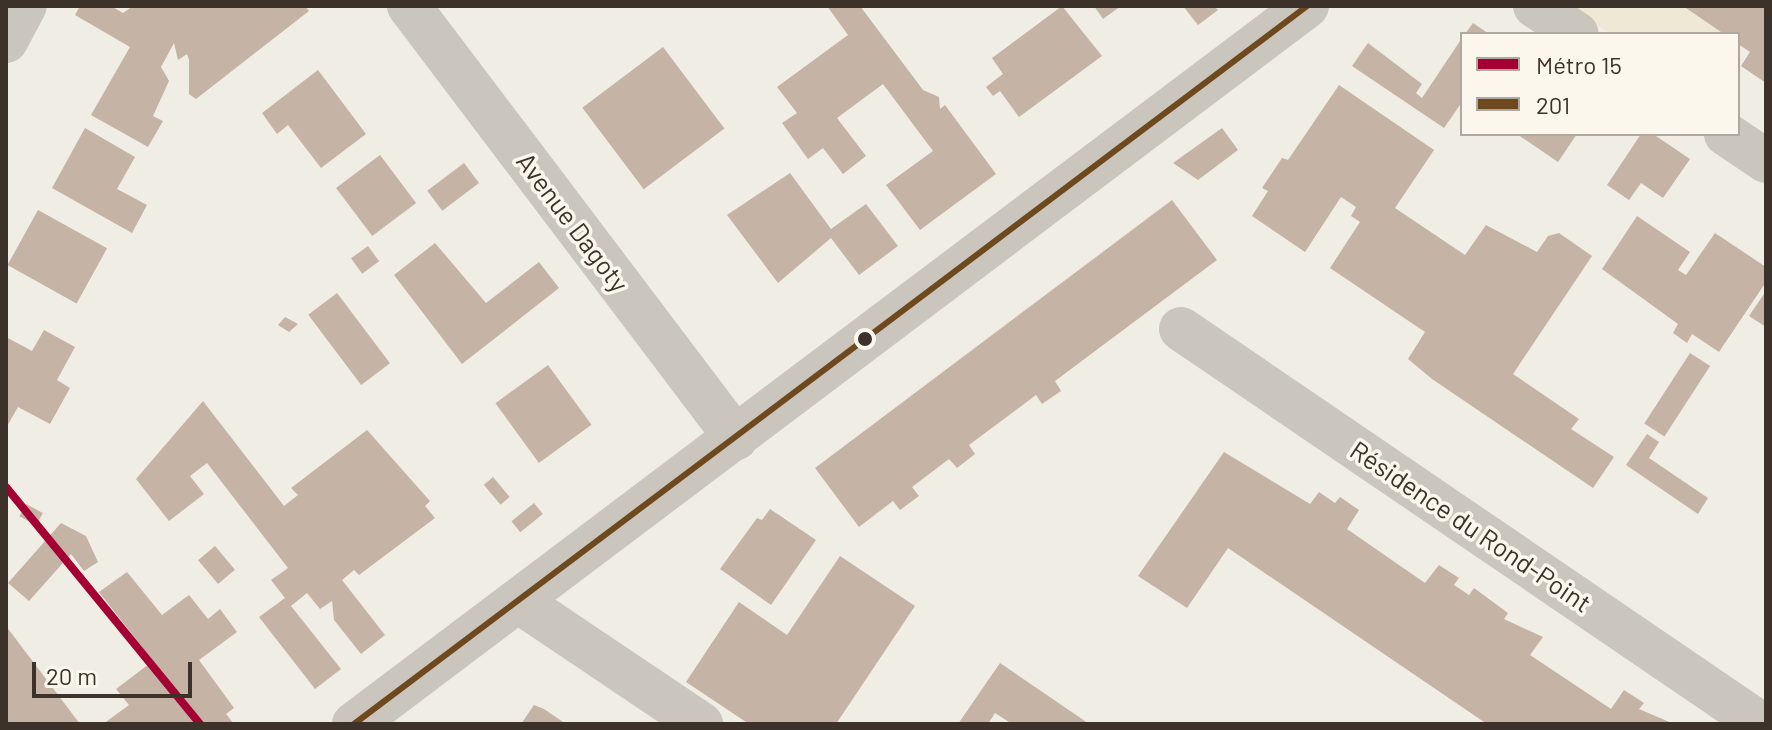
<!DOCTYPE html>
<meta charset="utf-8">
<style>
body{margin:0}
#map{position:relative;width:1772px;height:730px;overflow:hidden;background:#f0ede5;font-family:Barlow,sans-serif}
div>[style]{position:absolute}
.plaza>*{inset:0;background:#efe8d4}
.building>*{inset:0;background:#c5b3a5;transform-origin:0 0}
.minor>*{height:44px;margin:-22px;padding:0 22px;transform-origin:22px;border-radius:22px;background:#cac5bd}
.bus-1>*{height:6px;margin:-3px;padding:0 3px;transform-origin:3px;border-radius:3px;background:#6e491e}
.metro-1>*{height:8px;margin:-4px;padding:0 4px;transform-origin:4px;border-radius:4px;background:#a50034}
.dots>*{width:22px;height:22px;translate:-50% -50%;box-sizing:border-box;border:4px solid #fcf7ed;border-radius:50%}
span{translate:-50% -50%;white-space:nowrap;text-align:center;line-height:1.15;-webkit-text-stroke:7px #fcf7ed;paint-order:stroke}
.street-label{font-size:26px;color:#3c322a}
.frame{position:absolute;inset:0;border:8px solid #3c322a;pointer-events:none}
.legend{position:absolute;left:1460px;top:32px;width:280px;height:104px;box-sizing:border-box;background:#fcf7ed;border:2px solid #afa89f;margin:0;padding:10px 14px;list-style:none;font-size:24px;color:#3c322a}
.legend li{display:flex;align-items:center;gap:16px;height:40px}
.legend b{width:40px;border:2px solid #afa89f}
.scale{position:absolute;left:32px;top:662px;width:160px;height:36px;box-sizing:border-box;border:4px solid #3c322a;border-top:0;padding-left:10px;font-size:24px;line-height:28px;white-space:nowrap;color:#3c322a;-webkit-text-stroke:6px #fcf7ed;paint-order:stroke}
</style>
<div id="map">
<div class="plaza">
<div style="clip-path:polygon(1569px 6px,1683px 6px,1724px 34px,1611px 34px)"></div>
</div>
<div class="building">
<div style="clip-path:polygon(80px 6px,111px 6px,123px 13px,133px 6px,305px 6px,309px 11px,196px 99px,189px 94px,189px 60px,187px 54px,178px 60px,174px 43px,161px 67px,169px 81px,153px 116px,163px 121px,148px 147px,91px 115px,130px 47px,75px 15px)"></div>
<div style="clip-path:polygon(827px 6px,860px 6px,923px 90px,939px 97px,940px 109px,945px 105px,996px 174px,920px 230px,886px 185px,933px 151px,883px 84px,837px 118px,866px 156px,843px 174px,823px 148px,808px 159px,782px 123px,797px 113px,777px 87px,848px 35px)"></div>
<div style="clip-path:polygon(1062px 6px,1102px 56px,1019px 117px,1000px 91px,993px 96px,986px 87px,1003px 74px,992px 58px)"></div>
<div style="clip-path:polygon(1094px 6px,1121px 6px,1103px 19px)"></div>
<div style="clip-path:polygon(1183px 6px,1214px 6px,1218px 10px,1198px 25px)"></div>
<div style="clip-path:polygon(1683px 6px,1766px 6px,1766px 83px,1741px 66px,1750px 52px,1738px 44px,1738px 34px,1724px 34px)"></div>
<div style="clip-path:polygon(1473px 23px,1489px 34px,1465px 34px)"></div>
<div style="clip-path:polygon(1462px 38px,1462px 102px,1444px 128px,1352px 66px,1368px 43px,1422px 84px,1416px 93px,1422px 98px)"></div>
<div style="left:663px;top:47px;width:102px;height:101px;rotate:53deg"></div>
<div style="clip-path:polygon(318px 70px,366px 134px,321px 168px,288px 125px,277px 134px,262px 113px)"></div>
<div style="clip-path:polygon(1339px 85px,1434px 150px,1395px 208px,1465px 255px,1486px 225px,1537px 252px,1548px 236px,1559px 233px,1592px 256px,1513px 374px,1579px 419px,1571px 429px,1614px 457px,1593px 488px,1432px 379px,1408px 359px,1425px 332px,1330px 268px,1360px 222px,1351px 216px,1356px 207px,1341px 197px,1305px 252px,1252px 216px,1268px 191px,1262px 188px,1282px 158px,1288px 160px)"></div>
<div style="clip-path:polygon(85px 128px,135px 157px,117px 189px,147px 205px,132px 233px,52px 188px)"></div>
<div style="clip-path:polygon(1222px 128px,1238px 150px,1198px 180px,1173px 163px)"></div>
<div style="clip-path:polygon(1517px 134px,1577px 134px,1558px 162px)"></div>
<div style="clip-path:polygon(1641px 134px,1653px 134px,1690px 159px,1663px 198px,1641px 183px,1629px 200px,1607px 185px)"></div>
<div style="left:380px;top:155px;width:60px;height:55px;rotate:53deg"></div>
<div style="left:464px;top:163px;width:25px;height:46px;rotate:53deg"></div>
<div style="clip-path:polygon(790px 173px,831px 229px,866px 204px,898px 246px,859px 275px,831px 238px,778px 283px,727px 215px)"></div>
<div style="clip-path:polygon(1172px 200px,1217px 260px,1055px 381px,1061px 391px,1042px 404px,1036px 395px,969px 445px,975px 454px,957px 468px,949px 459px,912px 487px,919px 496px,900px 510px,893px 501px,859px 527px,815px 468px)"></div>
<div style="left:38px;top:210px;width:79px;height:63px;rotate:29deg"></div>
<div style="clip-path:polygon(1637px 216px,1690px 252px,1678px 270px,1686px 275px,1715px 233px,1766px 267px,1766px 282px,1719px 352px,1692px 334px,1687px 343px,1673px 333px,1678px 324px,1602px 269px)"></div>
<div style="clip-path:polygon(435px 243px,486px 303px,539px 262px,559px 288px,462px 364px,394px 275px)"></div>
<div style="left:368px;top:246px;width:19px;height:21px;rotate:54deg"></div>
<div style="clip-path:polygon(1766px 291px,1766px 327px,1749px 316px)"></div>
<div style="left:337px;top:293px;width:88px;height:36px;rotate:53deg"></div>
<div style="clip-path:polygon(285px 317px,298px 324px,289px 332px,278px 325px)"></div>
<div style="clip-path:polygon(44px 330px,75px 347px,57px 380px,70px 388px,50px 424px,18px 407px,6px 428px,6px 337px,32px 351px)"></div>
<div style="left:1690px;top:353px;width:24px;height:84px;rotate:33deg"></div>
<div style="left:548px;top:365px;width:74px;height:65px;rotate:54deg"></div>
<div style="clip-path:polygon(203px 401px,284px 506px,298px 495px,291px 488px,367px 430px,430px 501px,425px 506px,435px 518px,359px 575px,354px 570px,342px 580px,385px 635px,361px 654px,334px 620px,332px 601px,320px 609px,307px 593px,291px 606px,341px 669px,315px 689px,259px 617px,285px 598px,271px 580px,288px 568px,207px 463px,190px 476px,204px 494px,169px 521px,136px 479px)"></div>
<div style="clip-path:polygon(1647px 434px,1659px 442px,1649px 458px,1708px 498px,1698px 514px,1626px 465px)"></div>
<div style="clip-path:polygon(1224px 452px,1310px 504px,1319px 492px,1335px 503px,1340px 497px,1359px 510px,1347px 529px,1425px 583px,1439px 565px,1459px 578px,1454px 585px,1469px 595px,1474px 588px,1508px 613px,1504px 619px,1543px 637px,1530px 655px,1611px 709px,1624px 690px,1644px 703px,1639px 709px,1674px 724px,1487px 724px,1228px 548px,1187px 608px,1138px 576px)"></div>
<div style="left:493px;top:477px;width:26px;height:12px;rotate:50deg"></div>
<div style="left:534px;top:503px;width:14px;height:29px;rotate:51deg"></div>
<div style="left:26px;top:504px;width:19px;height:14px;rotate:28deg"></div>
<div style="clip-path:polygon(770px 509px,816px 540px,771px 605px,720px 569px,757px 518px,762px 520px)"></div>
<div style="clip-path:polygon(61px 523px,86px 536px,98px 562px,84px 571px,71px 554px,29px 601px,8px 583px)"></div>
<div style="left:215px;top:546px;width:31px;height:22px;rotate:50deg"></div>
<div style="clip-path:polygon(840px 556px,915px 606px,836px 724px,749px 724px,686px 682px,739px 602px,787px 635px)"></div>
<div style="clip-path:polygon(127px 572px,162px 615px,189px 595px,208px 619px,220px 609px,237px 632px,199px 660px,234px 708px,226px 714px,234px 724px,103px 724px,129px 705px,116px 689px,153px 661px,99px 592px)"></div>
<div style="clip-path:polygon(6px 626px,80px 724px,6px 724px)"></div>
<div style="clip-path:polygon(1000px 663px,1082px 719px,1089px 724px,1012px 724px,995px 713px,988px 724px,958px 724px)"></div>
<div style="clip-path:polygon(534px 705px,544px 709px,566px 724px,521px 724px)"></div>
</div>
<div class="minor">
<div style="left:409px;top:6px;width:542px;rotate:52.88deg"></div>
<div style="left:1535px;top:6px;width:50px;rotate:33.7deg"></div>
<div style="left:6px;top:41px;width:40px;rotate:-62deg"></div>
<div style="left:1726px;top:134px;width:48px;rotate:34deg"></div>
<div style="left:1181px;top:329px;width:702px;rotate:34.26deg"></div>
<div style="left:521px;top:603px;width:217px;rotate:33.9deg"></div>
<div style="left:354px;top:724px;width:1193px;rotate:-36.99deg"></div>
</div>
<div class="bus-1">
<div style="left:354px;top:724px;width:1193px;rotate:-36.99deg"></div>
</div>
<div class="metro-1">
<div style="left:6px;top:487px;width:306px;rotate:50.7deg"></div>
</div>
<div class="dots">
<div style="left:865px;top:339px;background:#3c322a"></div>
</div>
<div class="street-label">
<span style="left:573px;top:222px;rotate:53deg">Avenue Dagoty</span>
<span style="left:1471px;top:526px;rotate:34deg">Résidence du Rond-Point</span>
</div>
<div class="frame"></div>
<ul class="legend">
<li><b style="height:10px;background:#a50034"></b>Métro 15</li>
<li><b style="height:10px;background:#6e491e"></b>201</li>
</ul>
<div class="scale">20 m</div>
</div>
